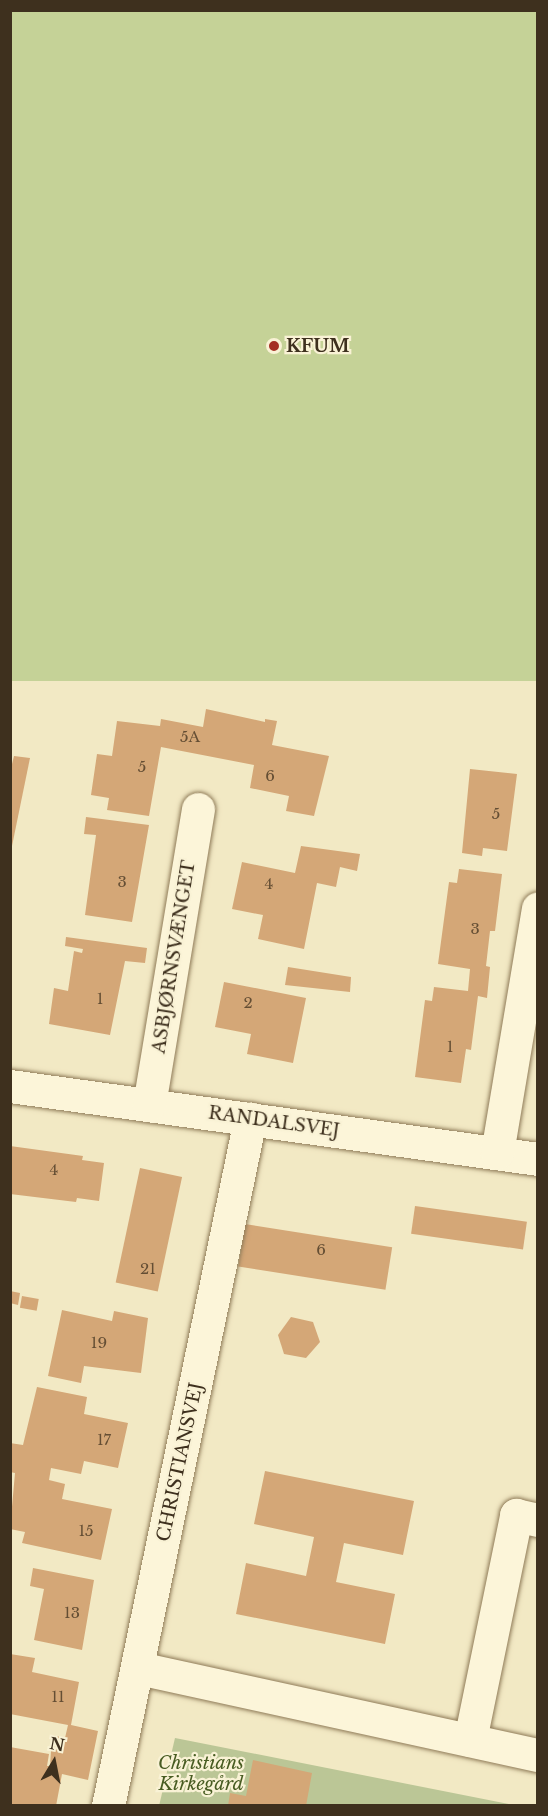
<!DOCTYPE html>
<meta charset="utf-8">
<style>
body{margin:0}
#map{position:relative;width:548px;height:1816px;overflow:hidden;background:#f2e9c4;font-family:"Libre Baskerville",serif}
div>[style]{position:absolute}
.green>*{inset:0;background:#c5d297;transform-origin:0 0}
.cemetery>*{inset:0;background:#bbc696}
.building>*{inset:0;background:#d4a777;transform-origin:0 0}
.roads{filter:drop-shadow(0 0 2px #8f7b58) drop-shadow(0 0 2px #8f7b58)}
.minor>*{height:33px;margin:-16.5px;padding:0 16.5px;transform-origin:16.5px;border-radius:16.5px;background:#fcf5d9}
.dots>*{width:16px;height:16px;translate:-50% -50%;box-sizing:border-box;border:3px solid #f9f2d5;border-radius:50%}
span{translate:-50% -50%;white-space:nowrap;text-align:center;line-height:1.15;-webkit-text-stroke:4.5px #f9f2d5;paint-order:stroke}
.number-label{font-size:15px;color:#644e34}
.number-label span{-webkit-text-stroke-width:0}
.poi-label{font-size:18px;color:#3e301e;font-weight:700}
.left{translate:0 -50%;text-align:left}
.street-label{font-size:18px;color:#3e301e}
.park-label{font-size:18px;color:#485c22;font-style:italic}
.frame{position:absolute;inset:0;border:12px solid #3e301e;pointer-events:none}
.north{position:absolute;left:24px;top:1732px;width:60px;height:60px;-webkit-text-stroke:4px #f9f2d5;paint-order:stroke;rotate:10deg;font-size:16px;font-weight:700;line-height:24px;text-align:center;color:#3e301e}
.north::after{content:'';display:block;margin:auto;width:21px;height:27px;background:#3e301e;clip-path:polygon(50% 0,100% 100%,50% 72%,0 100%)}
</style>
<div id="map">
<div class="green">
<div style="left:11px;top:10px;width:526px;height:671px"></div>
</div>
<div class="cemetery">
<div style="clip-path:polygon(175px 1738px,514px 1805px,159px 1806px)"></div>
</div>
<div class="building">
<div style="clip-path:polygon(206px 709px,265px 722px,265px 719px,277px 721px,272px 745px,329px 756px,314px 816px,286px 811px,289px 796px,250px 788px,254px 765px,161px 747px,149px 816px,107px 810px,109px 798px,91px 795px,97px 754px,112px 756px,117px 721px,160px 726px,161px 719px,203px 727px)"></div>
<div style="clip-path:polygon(14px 756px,30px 758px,12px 846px,10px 772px)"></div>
<div style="clip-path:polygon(470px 769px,517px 774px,507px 851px,483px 848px,482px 856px,462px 853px)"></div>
<div style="clip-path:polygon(86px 817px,149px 825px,132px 922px,85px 915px,96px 835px,84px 834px)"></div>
<div style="clip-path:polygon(301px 846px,360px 854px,357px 871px,340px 867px,336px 887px,317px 883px,304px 949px,258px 939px,263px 915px,232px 909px,242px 862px,295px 873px)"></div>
<div style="clip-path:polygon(459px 869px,502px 874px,495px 931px,490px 931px,486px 966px,490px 967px,487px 998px,478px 996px,471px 1050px,466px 1049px,461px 1083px,415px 1077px,425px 1000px,432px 1001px,434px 987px,468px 991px,470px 969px,438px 964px,449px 882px,457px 883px)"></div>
<div style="clip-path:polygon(66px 937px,147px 948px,145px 963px,125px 961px,110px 1035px,49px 1024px,54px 988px,68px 991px,74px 951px,82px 953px,83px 949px,65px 946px)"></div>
<div style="clip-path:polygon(288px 967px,351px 977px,350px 992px,285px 985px)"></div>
<div style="clip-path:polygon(224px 982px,306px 998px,293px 1063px,247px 1054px,251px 1034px,215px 1027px)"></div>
<div style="clip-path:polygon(10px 1146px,83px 1156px,82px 1160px,104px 1163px,99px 1201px,77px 1198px,76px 1202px,10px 1194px)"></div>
<div style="left:140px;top:1168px;width:43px;height:117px;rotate:12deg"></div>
<div style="left:415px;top:1206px;width:113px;height:28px;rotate:8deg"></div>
<div style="left:245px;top:1224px;width:149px;height:43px;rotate:9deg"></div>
<div style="clip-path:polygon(10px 1291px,20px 1293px,18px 1305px,10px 1303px)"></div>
<div style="left:22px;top:1296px;width:17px;height:12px;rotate:10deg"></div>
<div style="clip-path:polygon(62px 1310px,112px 1321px,114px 1311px,148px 1318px,141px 1373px,84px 1366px,81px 1383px,48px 1376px)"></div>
<div style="clip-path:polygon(291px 1317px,313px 1322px,320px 1342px,306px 1358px,284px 1354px,278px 1335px)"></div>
<div style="clip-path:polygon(37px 1387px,87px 1397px,84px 1414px,128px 1423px,118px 1468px,84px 1461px,81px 1474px,51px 1468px,49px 1480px,65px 1484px,62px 1499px,112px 1509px,101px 1560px,22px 1543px,25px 1532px,10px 1529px,15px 1473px,10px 1472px,10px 1443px,23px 1445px)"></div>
<div style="clip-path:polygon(265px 1471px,414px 1501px,403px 1555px,344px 1543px,336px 1582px,395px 1594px,385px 1644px,236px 1614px,246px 1563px,306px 1576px,314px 1537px,254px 1524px)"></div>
<div style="clip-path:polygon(33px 1568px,94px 1580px,82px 1650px,34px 1640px,44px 1589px,30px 1586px)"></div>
<div style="clip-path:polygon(10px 1654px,35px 1658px,32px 1672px,79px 1682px,71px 1725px,98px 1731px,88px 1780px,62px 1774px,56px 1806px,10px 1806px,10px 1747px,49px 1754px,47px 1766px,50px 1766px,52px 1735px,65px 1738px,68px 1725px,10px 1714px)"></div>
<div style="clip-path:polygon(253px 1760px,312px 1773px,306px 1806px,228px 1806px,230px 1793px,246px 1796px)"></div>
</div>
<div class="roads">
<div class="minor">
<div style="left:10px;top:1086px;width:533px;rotate:7.87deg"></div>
<div style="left:149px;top:1105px;width:300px;rotate:-80.6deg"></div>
<div style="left:497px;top:1153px;width:248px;rotate:-80.5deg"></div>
<div style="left:138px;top:1668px;width:409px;rotate:12.3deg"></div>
<div style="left:470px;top:1740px;width:230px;rotate:-78.4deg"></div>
<div style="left:516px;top:1515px;width:23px;rotate:13deg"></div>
<div style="left:108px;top:1806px;width:702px;rotate:-78.32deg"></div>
</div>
</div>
<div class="dots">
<div style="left:274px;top:346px;background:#a42f23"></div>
</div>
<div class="number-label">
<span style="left:190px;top:737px">5A</span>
<span style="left:142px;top:767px">5</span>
<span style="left:270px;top:776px">6</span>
<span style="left:496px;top:814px">5</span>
<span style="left:122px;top:882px">3</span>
<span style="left:269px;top:884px">4</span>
<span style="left:475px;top:929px">3</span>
<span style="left:100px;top:999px">1</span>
<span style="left:248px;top:1003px">2</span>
<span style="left:450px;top:1047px">1</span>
<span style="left:54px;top:1170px">4</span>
<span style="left:321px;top:1250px">6</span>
<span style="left:148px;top:1269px">21</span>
<span style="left:99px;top:1343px">19</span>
<span style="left:104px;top:1440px">17</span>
<span style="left:86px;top:1531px">15</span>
<span style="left:72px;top:1613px">13</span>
<span style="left:58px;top:1697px">11</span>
</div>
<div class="poi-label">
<span class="left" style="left:286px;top:346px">KFUM</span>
</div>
<div class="street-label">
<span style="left:174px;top:957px;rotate:-81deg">ASBJØRNSVÆNGET</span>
<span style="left:274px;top:1122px;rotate:8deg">RANDALSVEJ</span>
<span style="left:180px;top:1462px;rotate:-78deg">CHRISTIANSVEJ</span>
</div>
<div class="park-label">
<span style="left:201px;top:1774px">Christians<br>Kirkegård</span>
</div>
<div class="frame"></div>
<div class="north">N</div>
</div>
